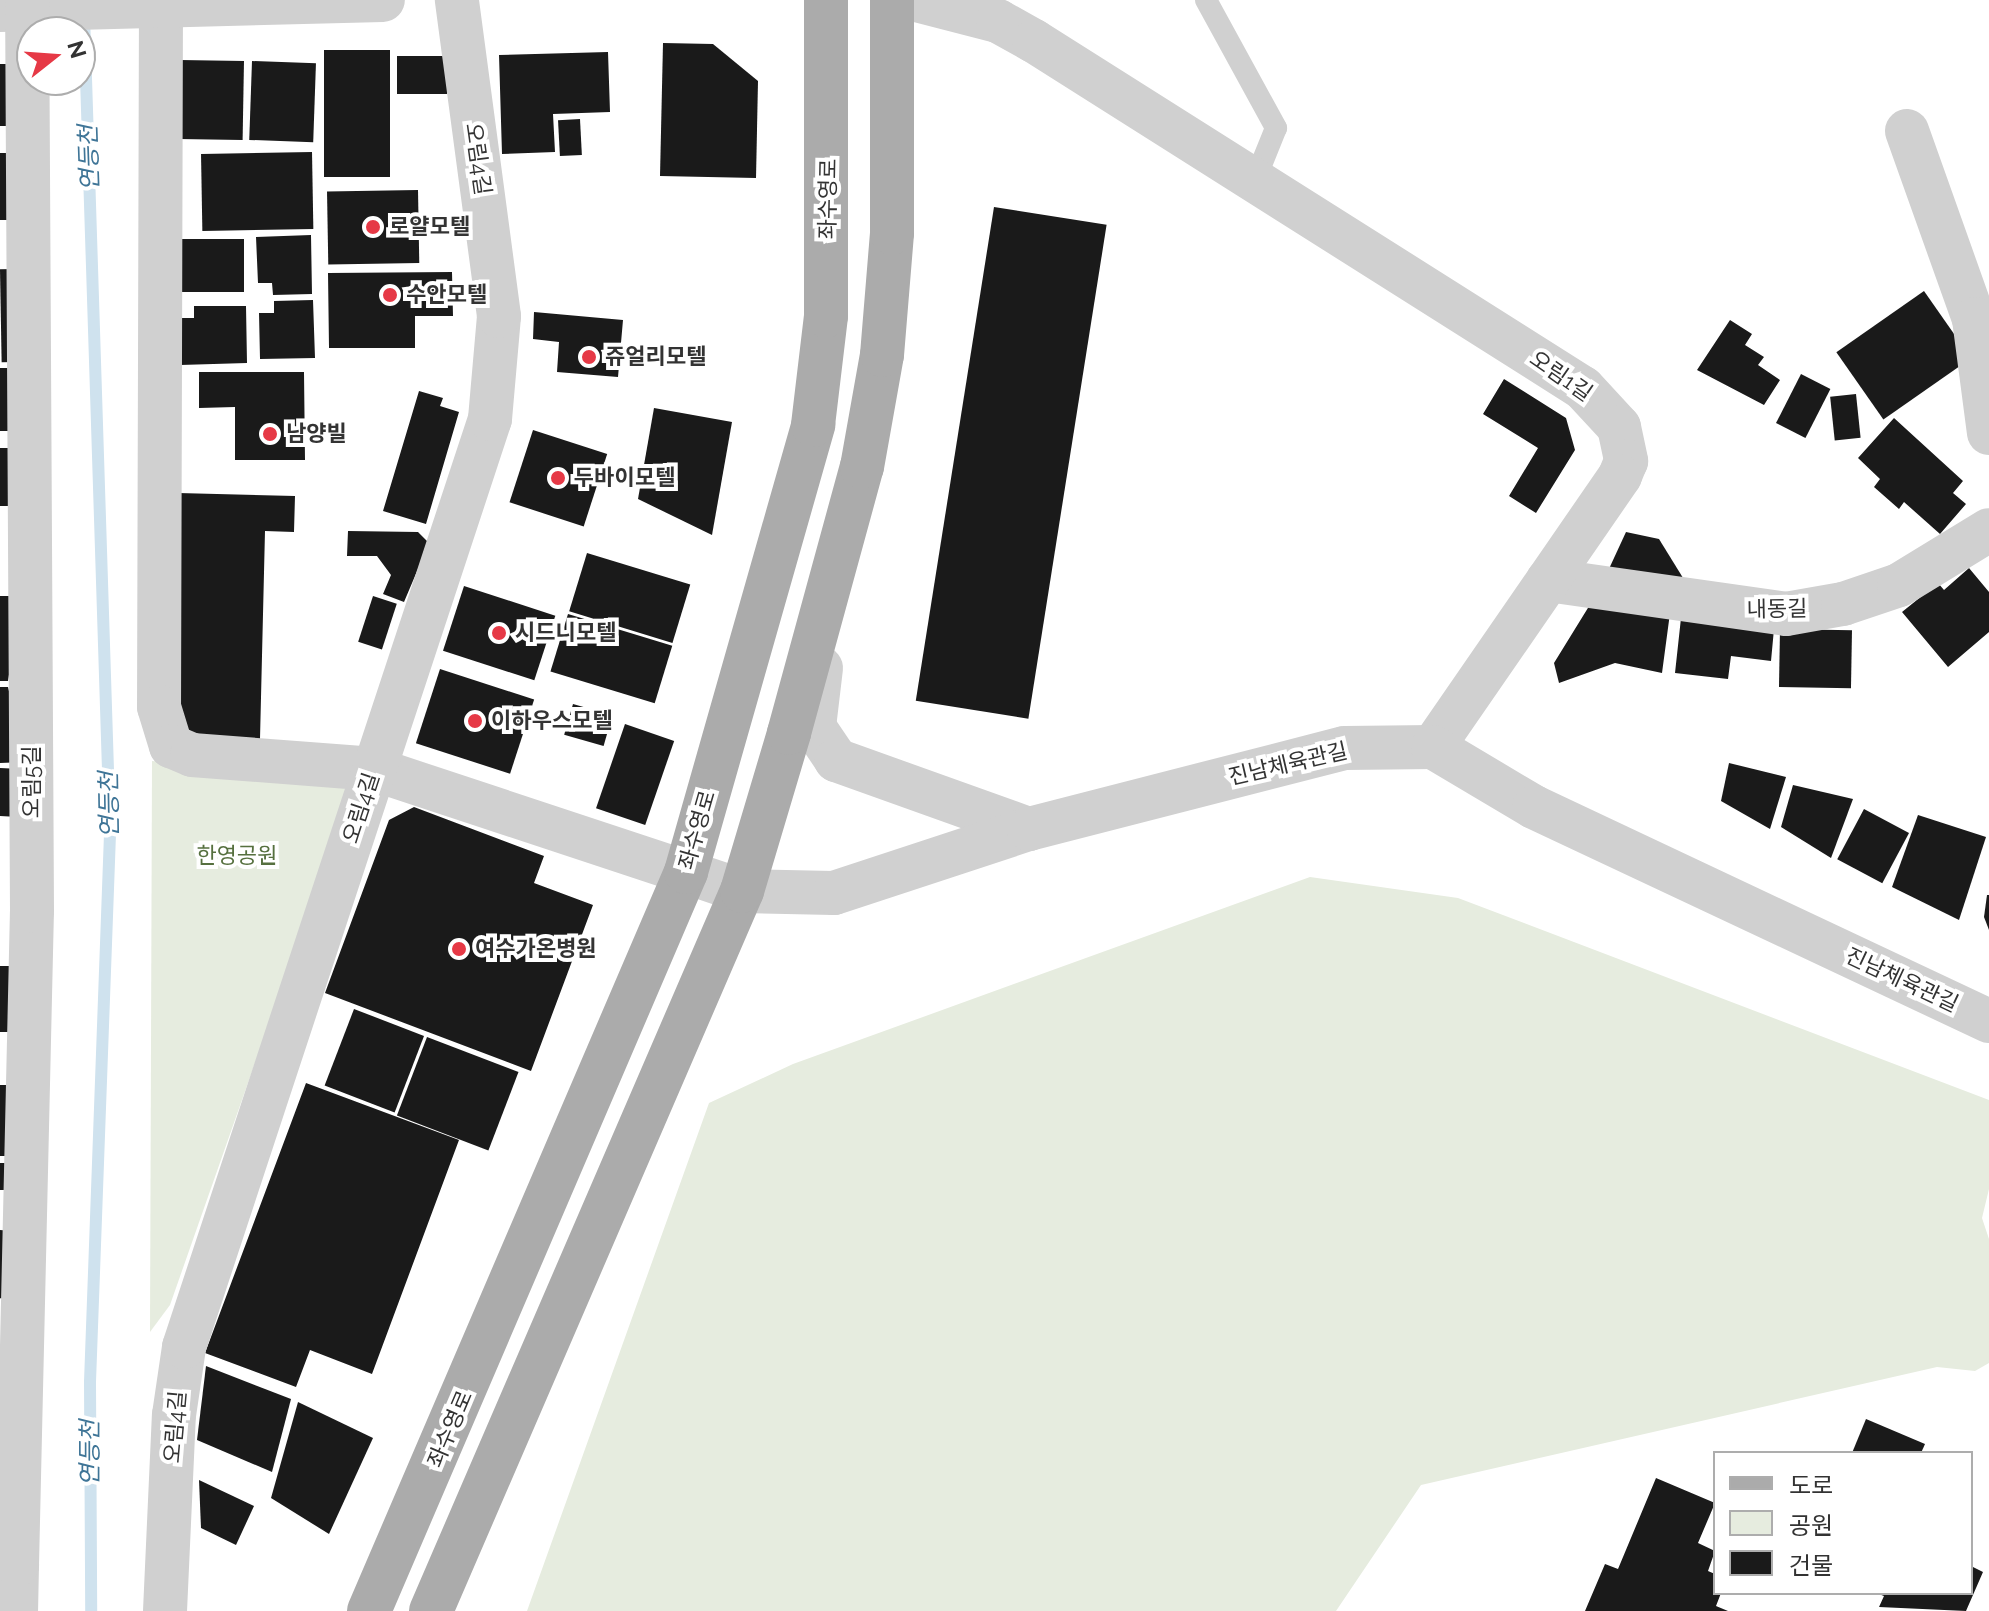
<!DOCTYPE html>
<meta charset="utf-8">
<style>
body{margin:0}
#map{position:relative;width:1989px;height:1611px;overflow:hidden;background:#fff;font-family:Raleway,"Noto Sans KR",sans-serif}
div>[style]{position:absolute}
.green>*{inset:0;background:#e6ecdf}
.stream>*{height:12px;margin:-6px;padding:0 6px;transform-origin:6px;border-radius:6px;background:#cfe2ee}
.building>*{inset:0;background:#1a1a1a;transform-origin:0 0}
.service>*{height:22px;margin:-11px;padding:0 11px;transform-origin:11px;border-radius:11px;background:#d0d0d0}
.minor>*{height:44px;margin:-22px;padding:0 22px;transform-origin:22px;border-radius:22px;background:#d0d0d0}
.tertiary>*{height:44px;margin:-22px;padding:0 22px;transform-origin:22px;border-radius:22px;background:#d0d0d0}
.primary>*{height:44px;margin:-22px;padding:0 22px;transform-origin:22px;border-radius:22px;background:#ababab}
.dots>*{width:22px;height:22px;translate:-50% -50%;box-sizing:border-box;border:4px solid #fff;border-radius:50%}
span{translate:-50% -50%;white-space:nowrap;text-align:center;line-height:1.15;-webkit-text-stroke:8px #fff;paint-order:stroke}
.street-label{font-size:22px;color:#333}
.poi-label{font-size:22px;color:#333;font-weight:700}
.left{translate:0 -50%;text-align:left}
.park-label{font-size:22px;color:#56703f}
.water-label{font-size:24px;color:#3f7597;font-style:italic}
.legend{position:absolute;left:1713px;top:1451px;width:260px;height:144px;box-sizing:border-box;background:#fff;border:2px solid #adadad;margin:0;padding:10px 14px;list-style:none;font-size:24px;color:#333}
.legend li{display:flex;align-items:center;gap:16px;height:40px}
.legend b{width:40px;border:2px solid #adadad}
.north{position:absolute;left:16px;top:16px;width:80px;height:80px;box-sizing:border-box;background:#fff;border:2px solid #adadad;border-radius:50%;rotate:73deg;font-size:22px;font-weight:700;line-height:32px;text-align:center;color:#333}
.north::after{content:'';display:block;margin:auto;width:28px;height:36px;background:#e63946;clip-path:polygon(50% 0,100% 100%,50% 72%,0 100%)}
</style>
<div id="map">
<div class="green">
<div style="clip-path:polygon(152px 761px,336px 775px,349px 795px,170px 1305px,150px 1332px)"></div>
<div style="clip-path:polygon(1310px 877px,1458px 898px,1989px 1100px,1989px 1189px,1982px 1218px,1989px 1239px,1989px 1363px,1975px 1371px,1937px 1367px,1421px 1485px,1336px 1611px,527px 1611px,709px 1103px,793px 1064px)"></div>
</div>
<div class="stream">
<div style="left:84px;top:15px;width:819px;rotate:88.18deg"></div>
<div style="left:110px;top:834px;width:548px;rotate:92.09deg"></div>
<div style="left:90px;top:1382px;width:229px;rotate:89.7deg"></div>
</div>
<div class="building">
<div style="clip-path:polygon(663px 43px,713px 44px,758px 81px,756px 178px,660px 176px)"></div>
<div style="left:324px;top:50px;width:66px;height:127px"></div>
<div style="clip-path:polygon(608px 52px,610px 112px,553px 114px,555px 152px,502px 154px,499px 55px)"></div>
<div style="left:397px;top:56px;width:50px;height:38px"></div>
<div style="left:180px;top:60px;width:64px;height:79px;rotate:1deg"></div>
<div style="left:252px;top:61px;width:64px;height:79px;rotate:2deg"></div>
<div style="left:0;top:64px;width:20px;height:62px"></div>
<div style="left:580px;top:119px;width:36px;height:22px;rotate:87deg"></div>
<div style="left:312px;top:152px;width:77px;height:111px;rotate:89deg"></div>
<div style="left:0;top:153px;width:9px;height:67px"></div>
<div style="left:418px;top:190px;width:73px;height:91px;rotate:89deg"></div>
<div style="left:994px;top:207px;width:114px;height:500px;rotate:9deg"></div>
<div style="clip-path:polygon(311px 235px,312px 294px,273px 295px,272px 283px,258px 283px,256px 237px)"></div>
<div style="left:177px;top:239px;width:67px;height:53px"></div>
<div style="left:15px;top:269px;width:93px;height:15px;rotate:89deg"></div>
<div style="clip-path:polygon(452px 272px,453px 316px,415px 316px,415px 348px,329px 348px,328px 273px)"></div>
<div style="left:1924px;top:291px;width:82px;height:107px;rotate:55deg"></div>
<div style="clip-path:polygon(313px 300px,315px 358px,260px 359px,259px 313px,274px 313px,274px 301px)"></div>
<div style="clip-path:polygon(194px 306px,246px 306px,247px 363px,180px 365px,179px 318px,194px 318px)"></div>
<div style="clip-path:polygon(534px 312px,623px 320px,618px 377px,557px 372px,559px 342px,533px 339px)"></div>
<div style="clip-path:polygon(1730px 320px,1752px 334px,1745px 345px,1764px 357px,1758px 365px,1780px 380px,1764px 405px,1697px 370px)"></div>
<div style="left:0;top:368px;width:23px;height:63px"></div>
<div style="clip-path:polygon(199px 372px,304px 372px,305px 460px,235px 460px,235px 407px,199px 408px)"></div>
<div style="left:1801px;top:374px;width:33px;height:55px;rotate:27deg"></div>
<div style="clip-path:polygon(1504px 379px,1566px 418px,1575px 450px,1536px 513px,1509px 496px,1538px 448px,1483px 414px)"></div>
<div style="clip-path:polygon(419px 391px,443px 398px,440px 406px,459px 412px,426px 524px,383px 511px)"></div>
<div style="left:1856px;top:394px;width:44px;height:26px;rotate:84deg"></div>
<div style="clip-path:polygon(654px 408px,732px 422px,712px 535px,638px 499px)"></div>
<div style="clip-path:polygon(1894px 418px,1963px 481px,1953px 493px,1966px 504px,1940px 534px,1904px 502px,1899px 509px,1874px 487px,1880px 479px,1858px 458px)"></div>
<div style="left:533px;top:430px;width:78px;height:76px;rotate:18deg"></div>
<div style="clip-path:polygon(0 448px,16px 448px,23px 506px,0 506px)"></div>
<div style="clip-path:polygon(178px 493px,295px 496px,294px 532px,265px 531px,260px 739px,192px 737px,173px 711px)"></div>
<div style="clip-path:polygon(348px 531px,418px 532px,429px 543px,404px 602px,383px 594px,391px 575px,377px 556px,347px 556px)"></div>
<div style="clip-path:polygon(1626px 532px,1659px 539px,1688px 586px,1608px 571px)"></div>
<div style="left:587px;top:553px;width:108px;height:61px;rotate:17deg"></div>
<div style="clip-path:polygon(1969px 568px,1989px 592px,1989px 632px,1948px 667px,1902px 612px,1938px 583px,1944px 590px)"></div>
<div style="left:464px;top:586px;width:96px;height:68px;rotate:18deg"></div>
<div style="clip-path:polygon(0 596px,21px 596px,8px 681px,0 681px)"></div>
<div style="left:373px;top:596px;width:25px;height:48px;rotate:18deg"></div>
<div style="clip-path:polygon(1591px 603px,1670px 613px,1662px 673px,1615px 663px,1559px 683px,1554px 663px)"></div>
<div style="left:568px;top:614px;width:109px;height:60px;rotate:17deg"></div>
<div style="clip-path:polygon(1681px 618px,1774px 629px,1771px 661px,1731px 656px,1728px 679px,1675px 673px)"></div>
<div style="left:1780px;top:629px;width:72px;height:58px;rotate:1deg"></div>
<div style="left:440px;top:669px;width:99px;height:78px;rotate:18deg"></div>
<div style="clip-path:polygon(0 687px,8px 687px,25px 762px,0 763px)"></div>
<div style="left:573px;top:704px;width:41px;height:32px;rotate:16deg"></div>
<div style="left:625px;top:724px;width:52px;height:89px;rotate:19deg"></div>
<div style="clip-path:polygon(1729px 763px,1786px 777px,1770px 829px,1721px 801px)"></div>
<div style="left:0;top:768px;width:21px;height:48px;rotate:3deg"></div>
<div style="clip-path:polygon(1793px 785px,1853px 799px,1831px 858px,1781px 827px)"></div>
<div style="clip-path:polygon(414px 807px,544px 856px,534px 883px,593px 905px,531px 1071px,325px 993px,389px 820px)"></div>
<div style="left:1864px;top:809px;width:51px;height:57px;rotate:28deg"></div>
<div style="clip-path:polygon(1918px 815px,1986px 837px,1959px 920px,1892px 887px)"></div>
<div style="clip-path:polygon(1987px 895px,1989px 895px,1989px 930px,1984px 917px)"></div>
<div style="clip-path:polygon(0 966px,14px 966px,9px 1032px,0 1032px)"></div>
<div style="left:354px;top:1009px;width:75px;height:82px;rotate:21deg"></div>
<div style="left:427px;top:1037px;width:98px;height:84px;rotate:21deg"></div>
<div style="clip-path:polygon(306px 1083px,459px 1140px,372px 1374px,310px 1350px,296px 1387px,205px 1353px)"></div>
<div style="clip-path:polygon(0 1085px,6px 1085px,6px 1095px,18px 1096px,17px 1156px,0 1156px)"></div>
<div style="left:0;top:1163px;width:12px;height:27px"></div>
<div style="left:0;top:1230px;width:12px;height:68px;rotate:5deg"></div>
<div style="clip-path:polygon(206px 1366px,291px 1399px,272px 1472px,197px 1440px)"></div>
<div style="clip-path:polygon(298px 1402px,373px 1438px,329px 1534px,271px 1498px)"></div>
<div style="clip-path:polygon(1866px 1419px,1925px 1444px,1921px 1453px,1852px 1453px)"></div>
<div style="clip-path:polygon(1656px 1478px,1715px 1503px,1698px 1543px,1715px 1551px,1708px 1571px,1715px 1574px,1715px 1593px,1721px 1593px,1716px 1606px,1728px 1611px,1585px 1611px,1605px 1564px,1618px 1569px)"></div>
<div style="clip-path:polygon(199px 1480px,254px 1506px,236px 1545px,201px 1528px)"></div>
<div style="clip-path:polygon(1971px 1566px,1983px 1572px,1966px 1611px,1879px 1607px,1884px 1596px,1876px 1593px,1971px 1593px)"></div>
</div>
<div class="service">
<div style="left:1206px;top:0;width:146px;rotate:61.3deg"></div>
<div style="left:1276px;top:128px;width:56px;rotate:112deg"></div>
</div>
<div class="minor">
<div style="left:161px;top:0;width:707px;rotate:90.16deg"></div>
<div style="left:159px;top:707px;width:41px;rotate:72.9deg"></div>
<div style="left:171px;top:746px;width:23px;rotate:23deg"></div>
<div style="left:192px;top:755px;width:183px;rotate:4.4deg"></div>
<div style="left:374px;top:769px;width:329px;rotate:18.3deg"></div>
<div style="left:0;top:10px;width:383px;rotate:-1.5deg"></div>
<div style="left:1907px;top:131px;width:200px;rotate:70.4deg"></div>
<div style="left:1974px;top:319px;width:115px;rotate:82.5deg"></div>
<div style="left:1548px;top:580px;width:240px;rotate:8.1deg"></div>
<div style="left:1786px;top:614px;width:58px;rotate:-10deg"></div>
<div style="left:1843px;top:604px;width:59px;rotate:-18.7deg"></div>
<div style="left:1899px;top:585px;width:105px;rotate:-31.4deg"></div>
<div style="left:0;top:1551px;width:22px;rotate:39deg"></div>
<div style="left:17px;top:1565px;width:46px;rotate:91.2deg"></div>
<div style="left:17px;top:1565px;width:654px;rotate:-88.69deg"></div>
<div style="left:32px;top:911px;width:911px;rotate:-90.31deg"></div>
<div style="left:165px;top:1611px;width:196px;rotate:-87.4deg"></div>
<div style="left:174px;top:1415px;width:69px;rotate:-81.6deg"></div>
<div style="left:184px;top:1347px;width:977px;rotate:-71.75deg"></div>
<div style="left:490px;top:419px;width:103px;rotate:-85deg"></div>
<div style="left:499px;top:316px;width:319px;rotate:-97.6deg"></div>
</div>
<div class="tertiary">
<div style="left:916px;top:0;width:85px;rotate:14.4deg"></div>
<div style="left:998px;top:21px;width:41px;rotate:29.1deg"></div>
<div style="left:1034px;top:41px;width:649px;rotate:32.3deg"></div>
<div style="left:1583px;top:388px;width:53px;rotate:47.3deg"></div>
<div style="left:1619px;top:427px;width:35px;rotate:78deg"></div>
<div style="left:1626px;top:461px;width:16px;rotate:112deg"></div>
<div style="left:1620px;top:476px;width:329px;rotate:124.6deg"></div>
<div style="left:821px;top:668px;width:59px;rotate:96.8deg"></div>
<div style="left:814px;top:727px;width:40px;rotate:56deg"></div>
<div style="left:836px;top:760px;width:205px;rotate:19.7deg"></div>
<div style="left:686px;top:872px;width:59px;rotate:18.7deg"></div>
<div style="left:742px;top:891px;width:92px;rotate:1.2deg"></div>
<div style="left:834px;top:893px;width:205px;rotate:-18.2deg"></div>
<div style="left:1029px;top:829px;width:326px;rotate:-14.4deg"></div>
<div style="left:1345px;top:748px;width:88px;rotate:-0.7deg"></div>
<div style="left:1433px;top:747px;width:117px;rotate:30.7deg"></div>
<div style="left:1534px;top:807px;width:503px;rotate:25.19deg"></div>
</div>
<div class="primary">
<div style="left:369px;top:1611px;width:804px;rotate:-66.78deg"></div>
<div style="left:686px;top:872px;width:465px;rotate:-74.1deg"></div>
<div style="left:813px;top:425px;width:110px;rotate:-83.2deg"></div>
<div style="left:826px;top:316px;width:316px;rotate:-90deg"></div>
<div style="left:431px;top:1611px;width:784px;rotate:-66.64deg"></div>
<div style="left:742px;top:891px;width:165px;rotate:-73.4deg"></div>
<div style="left:789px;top:733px;width:276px;rotate:-74.7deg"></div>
<div style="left:862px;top:467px;width:114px;rotate:-79.9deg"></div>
<div style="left:882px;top:355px;width:122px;rotate:-85.3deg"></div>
<div style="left:892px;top:233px;width:233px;rotate:-90deg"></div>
</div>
<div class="dots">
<div style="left:373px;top:227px;background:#e63946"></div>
<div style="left:390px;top:295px;background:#e63946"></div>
<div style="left:589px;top:357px;background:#e63946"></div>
<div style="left:270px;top:434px;background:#e63946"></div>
<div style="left:558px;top:478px;background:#e63946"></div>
<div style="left:499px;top:633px;background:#e63946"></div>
<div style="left:475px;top:721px;background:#e63946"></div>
<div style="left:459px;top:949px;background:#e63946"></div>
</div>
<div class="street-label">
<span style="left:478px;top:159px;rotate:82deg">오림4길</span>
<span style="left:828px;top:199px;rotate:-89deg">좌수영로</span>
<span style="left:1561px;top:376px;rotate:35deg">오림1길</span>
<span style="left:1777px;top:609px;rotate:-1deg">내동길</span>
<span style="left:1288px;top:764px;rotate:-13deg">진남체육관길</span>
<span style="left:32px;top:782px;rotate:-90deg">오림5길</span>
<span style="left:361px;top:808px;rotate:-72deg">오림4길</span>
<span style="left:697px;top:830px;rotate:-74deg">좌수영로</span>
<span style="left:1902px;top:980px;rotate:25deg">진남체육관길</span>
<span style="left:175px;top:1427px;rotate:-85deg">오림4길</span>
<span style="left:450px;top:1429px;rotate:-67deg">좌수영로</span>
</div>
<div class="poi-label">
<span class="left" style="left:389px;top:227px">로얄모텔</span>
<span class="left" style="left:406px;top:295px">수안모텔</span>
<span class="left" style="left:605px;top:357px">쥬얼리모텔</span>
<span class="left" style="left:286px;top:434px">남양빌</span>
<span class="left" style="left:574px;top:478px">두바이모텔</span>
<span class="left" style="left:515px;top:633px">시드니모텔</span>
<span class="left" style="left:491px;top:721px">이하우스모텔</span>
<span class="left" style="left:475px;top:949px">여수가온병원</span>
</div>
<div class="park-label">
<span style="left:237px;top:856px">한영공원</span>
</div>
<div class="water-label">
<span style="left:89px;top:158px;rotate:-92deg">연등천</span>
<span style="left:109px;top:805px;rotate:-91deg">연등천</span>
<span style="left:90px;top:1453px;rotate:-90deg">연등천</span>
</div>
<ul class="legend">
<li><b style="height:10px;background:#ababab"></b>도로</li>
<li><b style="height:22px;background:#e6ecdf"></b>공원</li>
<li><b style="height:22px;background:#1a1a1a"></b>건물</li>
</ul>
<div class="north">N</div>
</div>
